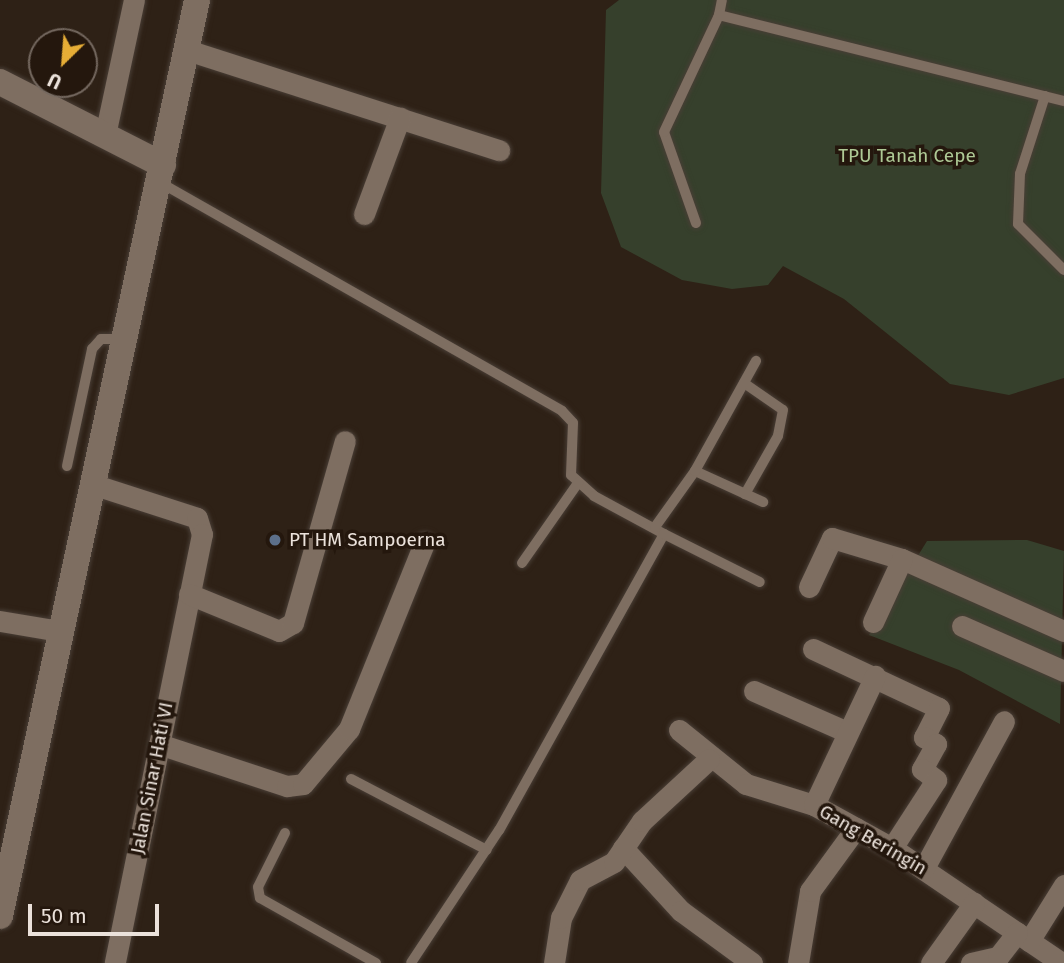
<!DOCTYPE html>
<style>
body{margin:0}
#map{position:relative;width:1064px;height:963px;overflow:hidden;background:#2e2116;font-family:"Fira Sans",sans-serif}
div>[style]{position:absolute}
.green>*{inset:0;background:#36402c}
.roads{filter:drop-shadow(0 0 2px #493e36) drop-shadow(0 0 2px #493e36)}
.service>*{height:10px;margin:-5px;padding:0 5px;transform-origin:5px;border-radius:5px;background:#7e6e61}
.minor>*{height:21px;margin:-10.5px;padding:0 10.5px;transform-origin:10.5px;border-radius:10.5px;background:#7e6e61}
.tertiary>*{height:26px;margin:-13px;padding:0 13px;transform-origin:13px;border-radius:13px;background:#7e6e61}
.dots>*{width:19px;height:19px;translate:-50% -50%;box-sizing:border-box;border:4px solid #24170d;border-radius:50%}
span{translate:-50% -50%;white-space:nowrap;text-align:center;line-height:1.15;-webkit-text-stroke:7px #24170d;paint-order:stroke}
.park-label{font-size:19px;color:#aec995}
.poi-label{font-size:19px;color:#ebe2db}
.left{translate:0 -50%;text-align:left}
.street-label{font-size:19px;color:#ebe2db}
.north{position:absolute;left:28px;top:28px;width:70px;height:70px;box-sizing:border-box;background:#24170d;border:2px solid #74685f;border-radius:50%;rotate:205deg;font-size:19px;font-weight:700;line-height:28px;text-align:center;color:#ebe2db}
.north::after{content:'';display:block;margin:auto;width:24px;height:32px;background:#e6ad36;clip-path:polygon(50% 0,100% 100%,50% 72%,0 100%)}
.scale{position:absolute;left:28px;top:904px;width:131px;height:32px;box-sizing:border-box;border:4px solid #ebe2db;border-top:0;padding-left:9px;font-size:21px;line-height:24px;white-space:nowrap;color:#ebe2db;-webkit-text-stroke:5px #24170d;paint-order:stroke}
</style>
<div id="map">
<div class="green">
<div style="clip-path:polygon(619px 0,1064px 0,1064px 378px,1009px 395px,950px 384px,844px 299px,783px 266px,768px 285px,732px 289px,682px 280px,621px 247px,601px 193px,606px 10px)"></div>
<div style="clip-path:polygon(1027px 540px,1064px 551px,1060px 724px,959px 670px,869px 635px,927px 541px)"></div>
</div>
<div class="roads">
<div class="service">
<div style="left:719px;top:15px;width:15px;rotate:-79deg"></div>
<div style="left:1045px;top:96px;width:82px;rotate:107.8deg"></div>
<div style="left:1020px;top:174px;width:50px;rotate:92.3deg"></div>
<div style="left:1018px;top:224px;width:65px;rotate:45deg"></div>
<div style="left:161px;top:183px;width:461px;rotate:29.6deg"></div>
<div style="left:562px;top:411px;width:16px;rotate:47deg"></div>
<div style="left:573px;top:423px;width:52px;rotate:92.2deg"></div>
<div style="left:571px;top:475px;width:31px;rotate:42deg"></div>
<div style="left:594px;top:496px;width:80px;rotate:28.5deg"></div>
<div style="left:664px;top:534px;width:339px;rotate:119.1deg"></div>
<div style="left:499px;top:830px;width:159px;rotate:123.5deg"></div>
<div style="left:696px;top:223px;width:96px;rotate:-109.4deg"></div>
<div style="left:664px;top:132px;width:129px;rotate:-64.8deg"></div>
<div style="left:719px;top:15px;width:356px;rotate:14deg"></div>
<div style="left:744px;top:383px;width:47px;rotate:34.7deg"></div>
<div style="left:783px;top:410px;width:26px;rotate:101deg"></div>
<div style="left:778px;top:436px;width:67px;rotate:119.6deg"></div>
<div style="left:67px;top:466px;width:120px;rotate:-77.9deg"></div>
<div style="left:92px;top:349px;width:13px;rotate:-48deg"></div>
<div style="left:101px;top:339px;width:21px"></div>
<div style="left:695px;top:471px;width:75px;rotate:24.5deg"></div>
<div style="left:655px;top:527px;width:69px;rotate:-54.5deg"></div>
<div style="left:695px;top:471px;width:126px;rotate:-61deg"></div>
<div style="left:664px;top:534px;width:107px;rotate:26.6deg"></div>
<div style="left:522px;top:563px;width:98px;rotate:-55deg"></div>
<div style="left:351px;top:779px;width:153px;rotate:27.6deg"></div>
<div style="left:285px;top:833px;width:60px;rotate:116.6deg"></div>
<div style="left:258px;top:887px;width:11px;rotate:80deg"></div>
<div style="left:260px;top:898px;width:133px;rotate:29.3deg"></div>
</div>
<div class="minor">
<div style="left:187px;top:50px;width:328px;rotate:17.8deg"></div>
<div style="left:105px;top:135px;width:138px;rotate:-77.9deg"></div>
<div style="left:364px;top:214px;width:103px;rotate:-69.6deg"></div>
<div style="left:92px;top:484px;width:110px;rotate:17.9deg"></div>
<div style="left:197px;top:518px;width:17px;rotate:73deg"></div>
<div style="left:202px;top:534px;width:438px;rotate:101.5deg"></div>
<div style="left:809px;top:587px;width:54px;rotate:-64.9deg"></div>
<div style="left:832px;top:538px;width:73px;rotate:16.7deg"></div>
<div style="left:902px;top:559px;width:177px;rotate:24deg"></div>
<div style="left:189px;top:594px;width:97px;rotate:22.3deg"></div>
<div style="left:279px;top:631px;width:16px;rotate:-30deg"></div>
<div style="left:293px;top:623px;width:189px;rotate:-74.1deg"></div>
<div style="left:0;top:621px;width:61px;rotate:9.5deg"></div>
<div style="left:873px;top:622px;width:69px;rotate:-65.3deg"></div>
<div style="left:962px;top:626px;width:111px;rotate:23.8deg"></div>
<div style="left:813px;top:649px;width:139px;rotate:25.1deg"></div>
<div style="left:939px;top:708px;width:33px;rotate:117deg"></div>
<div style="left:924px;top:737px;width:14px;rotate:30deg"></div>
<div style="left:936px;top:744px;width:29px;rotate:119deg"></div>
<div style="left:922px;top:769px;width:18px;rotate:38deg"></div>
<div style="left:936px;top:780px;width:81px;rotate:122.9deg"></div>
<div style="left:754px;top:691px;width:99px;rotate:23.7deg"></div>
<div style="left:679px;top:730px;width:86px;rotate:38.9deg"></div>
<div style="left:746px;top:784px;width:71px;rotate:17.2deg"></div>
<div style="left:814px;top:805px;width:89px;rotate:28.9deg"></div>
<div style="left:892px;top:848px;width:205px;rotate:34.1deg"></div>
<div style="left:159px;top:744px;width:135px;rotate:18.2deg"></div>
<div style="left:287px;top:786px;width:16px;rotate:-7deg"></div>
<div style="left:303px;top:784px;width:72px;rotate:-50.1deg"></div>
<div style="left:349px;top:729px;width:201px;rotate:-68deg"></div>
<div style="left:814px;top:805px;width:143px;rotate:-64.7deg"></div>
<div style="left:623px;top:848px;width:86px;rotate:47.4deg"></div>
<div style="left:681px;top:911px;width:88px;rotate:36.2deg"></div>
<div style="left:924px;top:868px;width:167px;rotate:-61.4deg"></div>
<div style="left:1029px;top:941px;width:66px;rotate:-58deg"></div>
<div style="left:554px;top:963px;width:46px;rotate:-81.2deg"></div>
<div style="left:561px;top:918px;width:42px;rotate:-63.4deg"></div>
<div style="left:580px;top:880px;width:38px;rotate:-28deg"></div>
<div style="left:614px;top:862px;width:50px;rotate:-55.7deg"></div>
<div style="left:642px;top:821px;width:91px;rotate:-42.8deg"></div>
<div style="left:798px;top:963px;width:73px;rotate:-80.5deg"></div>
<div style="left:810px;top:891px;width:78px;rotate:-53.9deg"></div>
<div style="left:931px;top:963px;width:74px;rotate:-54.4deg"></div>
<div style="left:971px;top:963px;width:28px;rotate:-13deg"></div>
<div style="left:998px;top:957px;width:31px;rotate:-52deg"></div>
</div>
<div class="tertiary">
<div style="left:0;top:82px;width:183px;rotate:27deg"></div>
<div style="left:0;top:916px;width:937px;rotate:-77.86deg"></div>
</div>
</div>
<div class="dots">
<div style="left:275px;top:540px;background:#5c6f8a"></div>
</div>
<div class="park-label">
<span style="left:907px;top:156px">TPU Tanah Cepe</span>
</div>
<div class="poi-label">
<span class="left" style="left:289px;top:540px">PT HM Sampoerna</span>
</div>
<div class="street-label">
<span style="left:152px;top:778px;rotate:-79deg">Jalan Sinar Hati VI</span>
<span style="left:873px;top:840px;rotate:30deg">Gang Beringin</span>
</div>
<div class="north">U</div>
<div class="scale">50 m</div>
</div>
